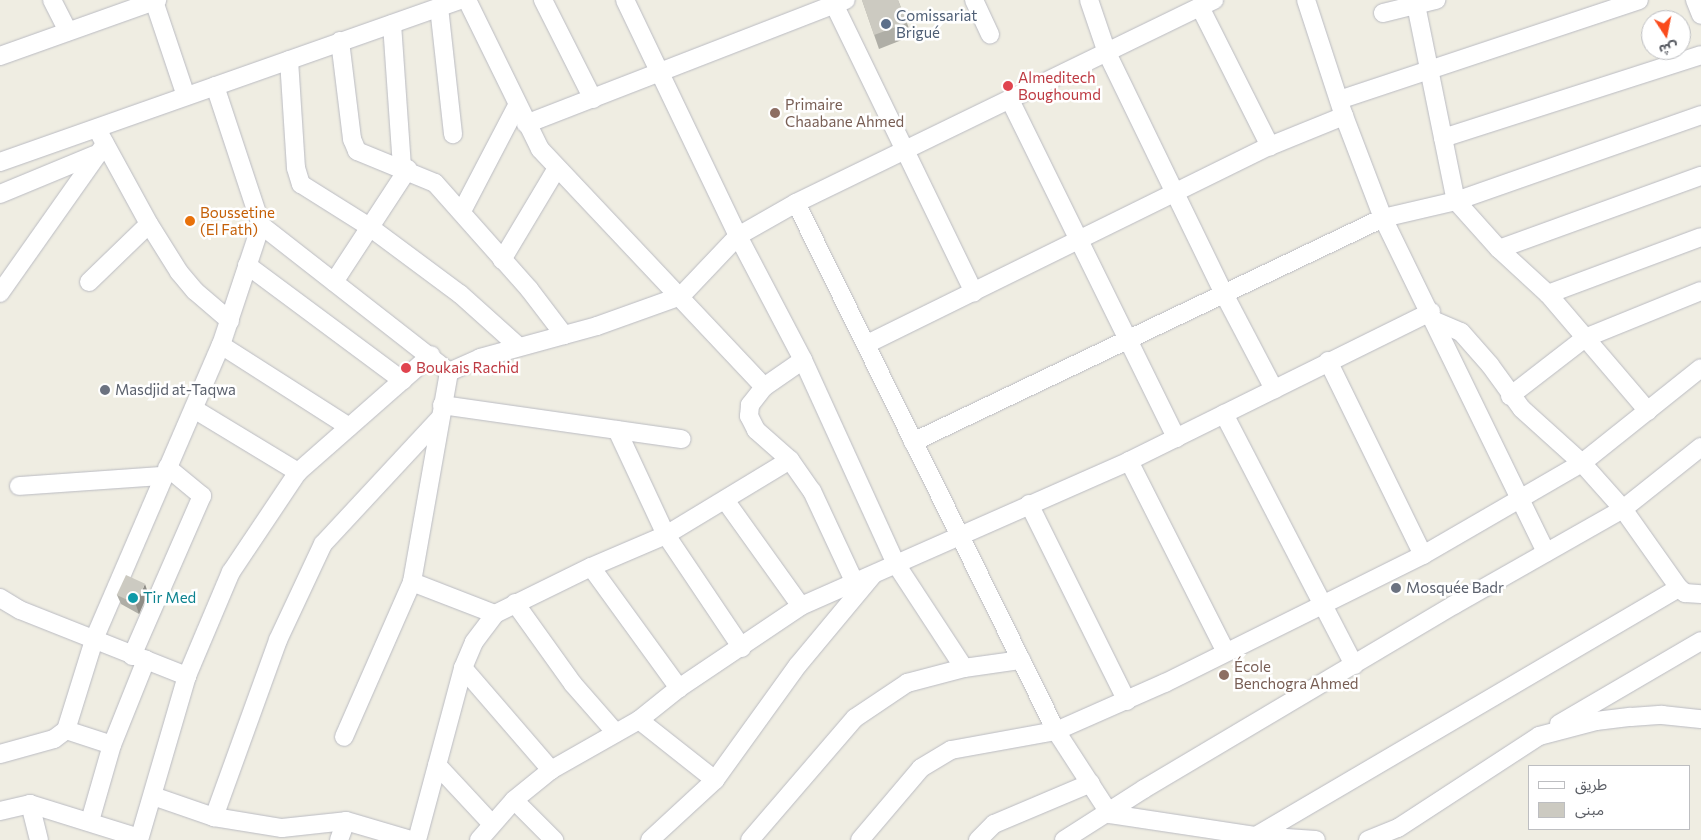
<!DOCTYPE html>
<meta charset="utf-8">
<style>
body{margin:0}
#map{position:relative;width:1701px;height:840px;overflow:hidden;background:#efede2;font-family:Commissioner,"Noto Sans Arabic",sans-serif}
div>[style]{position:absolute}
.roads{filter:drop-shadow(0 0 1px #babbc2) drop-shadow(0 0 1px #babbc2)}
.minor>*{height:18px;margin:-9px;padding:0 9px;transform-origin:9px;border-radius:9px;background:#fff}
.wall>*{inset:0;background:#afaea6}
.shaded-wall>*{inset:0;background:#8f8d87}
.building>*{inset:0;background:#cccac1;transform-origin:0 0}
.dots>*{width:14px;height:14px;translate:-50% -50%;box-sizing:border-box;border:2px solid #fff;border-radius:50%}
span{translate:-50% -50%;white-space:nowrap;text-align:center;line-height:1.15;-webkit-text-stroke:5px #fff;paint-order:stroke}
.service-label{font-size:15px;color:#4e5e75}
.left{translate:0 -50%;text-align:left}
.health-label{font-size:15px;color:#be3a42}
.education-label{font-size:15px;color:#785e54}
.food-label{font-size:15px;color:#c56008}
.worship-label{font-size:15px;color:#5b616d}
.culture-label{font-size:15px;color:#0d838f}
.legend{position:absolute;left:1528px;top:765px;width:162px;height:65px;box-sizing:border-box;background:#fff;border:1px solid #bdbec1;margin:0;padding:6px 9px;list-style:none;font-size:15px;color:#5a5d64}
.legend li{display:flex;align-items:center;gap:10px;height:25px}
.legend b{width:25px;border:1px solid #bdbec1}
.north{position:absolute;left:1641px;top:10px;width:50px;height:50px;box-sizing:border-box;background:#fff;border:1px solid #bdbec1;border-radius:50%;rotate:169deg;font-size:14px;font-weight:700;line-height:20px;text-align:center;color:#5a5d64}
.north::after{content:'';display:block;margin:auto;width:18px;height:22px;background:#fa4b1c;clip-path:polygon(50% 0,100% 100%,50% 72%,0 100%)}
</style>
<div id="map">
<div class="roads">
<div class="minor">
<div style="left:52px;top:0;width:35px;rotate:63deg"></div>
<div style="left:467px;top:0;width:166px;rotate:63.9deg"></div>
<div style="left:540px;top:149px;width:327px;rotate:46.7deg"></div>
<div style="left:543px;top:0;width:111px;rotate:63.2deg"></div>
<div style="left:625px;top:0;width:262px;rotate:64.4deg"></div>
<div style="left:738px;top:236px;width:140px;rotate:62.3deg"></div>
<div style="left:803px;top:360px;width:224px;rotate:65.5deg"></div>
<div style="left:896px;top:564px;width:124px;rotate:56.8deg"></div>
<div style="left:832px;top:0;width:325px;rotate:64.1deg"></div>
<div style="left:974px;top:0;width:38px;rotate:65deg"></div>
<div style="left:1089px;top:0;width:56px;rotate:71.2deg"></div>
<div style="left:1107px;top:53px;width:266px;rotate:64.1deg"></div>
<div style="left:1223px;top:292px;width:110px;rotate:62.3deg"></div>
<div style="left:1306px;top:0;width:122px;rotate:71.9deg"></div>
<div style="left:1344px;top:116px;width:109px;rotate:69.1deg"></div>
<div style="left:1383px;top:218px;width:372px;rotate:64deg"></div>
<div style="left:1415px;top:0;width:205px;rotate:78.5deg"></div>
<div style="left:1456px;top:201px;width:64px;rotate:48.1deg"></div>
<div style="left:1499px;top:249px;width:67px;rotate:42.6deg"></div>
<div style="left:1548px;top:294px;width:154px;rotate:49.5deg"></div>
<div style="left:1695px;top:0;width:16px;rotate:68deg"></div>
<div style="left:154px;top:1px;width:100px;rotate:71.4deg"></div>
<div style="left:439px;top:7px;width:128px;rotate:83.7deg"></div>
<div style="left:1200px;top:7px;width:156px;rotate:63.3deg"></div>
<div style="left:1383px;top:13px;width:55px;rotate:-13.8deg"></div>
<div style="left:392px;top:24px;width:143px;rotate:86deg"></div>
<div style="left:340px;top:41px;width:99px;rotate:83deg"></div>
<div style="left:352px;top:139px;width:13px;rotate:67deg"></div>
<div style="left:357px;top:151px;width:84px;rotate:22.3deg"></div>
<div style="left:435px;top:183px;width:142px;rotate:48.4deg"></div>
<div style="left:529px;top:289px;width:58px;rotate:52.7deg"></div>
<div style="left:0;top:56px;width:167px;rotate:-19.6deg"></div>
<div style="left:289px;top:60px;width:108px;rotate:86.3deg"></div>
<div style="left:296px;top:168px;width:17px;rotate:73deg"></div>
<div style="left:301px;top:184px;width:83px;rotate:32.2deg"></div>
<div style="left:371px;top:228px;width:111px;rotate:36.6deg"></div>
<div style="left:460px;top:294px;width:79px;rotate:41.9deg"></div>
<div style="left:215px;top:86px;width:146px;rotate:71.7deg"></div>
<div style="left:261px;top:225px;width:239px;rotate:38deg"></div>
<div style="left:449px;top:372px;width:213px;rotate:100deg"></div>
<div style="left:412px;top:582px;width:169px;rotate:113.7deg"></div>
<div style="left:1010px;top:100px;width:377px;rotate:63.8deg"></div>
<div style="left:1339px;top:100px;width:316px;rotate:-18.4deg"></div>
<div style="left:526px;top:124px;width:343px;rotate:-21.2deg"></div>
<div style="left:97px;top:129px;width:108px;rotate:61.3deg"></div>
<div style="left:149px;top:224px;width:57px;rotate:58deg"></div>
<div style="left:179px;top:272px;width:25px;rotate:50deg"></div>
<div style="left:195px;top:291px;width:46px;rotate:40.6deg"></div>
<div style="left:1443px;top:138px;width:271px;rotate:-17.8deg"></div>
<div style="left:0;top:162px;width:489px;rotate:-19.4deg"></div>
<div style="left:0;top:194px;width:102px;rotate:-22.5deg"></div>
<div style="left:796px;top:203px;width:589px;rotate:63.78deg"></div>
<div style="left:1056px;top:731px;width:99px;rotate:57deg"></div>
<div style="left:1110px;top:814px;width:148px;rotate:8.6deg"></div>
<div style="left:1256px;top:836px;width:60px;rotate:3.8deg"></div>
<div style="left:462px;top:211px;width:119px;rotate:-62.4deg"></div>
<div style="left:1499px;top:249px;width:215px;rotate:-19.9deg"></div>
<div style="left:502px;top:260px;width:107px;rotate:-59.1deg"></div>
<div style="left:247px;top:265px;width:194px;rotate:36.6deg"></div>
<div style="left:89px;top:282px;width:83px;rotate:-44deg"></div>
<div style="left:334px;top:282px;width:135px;rotate:-56.8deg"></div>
<div style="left:0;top:293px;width:182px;rotate:-54.8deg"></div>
<div style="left:1548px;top:294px;width:163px;rotate:-20.4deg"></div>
<div style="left:1435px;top:321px;width:28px;rotate:23deg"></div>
<div style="left:1461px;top:332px;width:44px;rotate:48.7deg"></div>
<div style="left:1490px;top:365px;width:54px;rotate:54deg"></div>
<div style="left:1522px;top:409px;width:81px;rotate:42deg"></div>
<div style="left:1582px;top:463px;width:62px;rotate:48.3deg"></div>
<div style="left:1623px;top:509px;width:97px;rotate:54.7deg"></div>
<div style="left:1679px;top:588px;width:8px;rotate:40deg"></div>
<div style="left:1685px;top:593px;width:16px;rotate:4deg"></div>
<div style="left:867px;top:344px;width:449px;rotate:-26.2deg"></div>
<div style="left:1270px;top:146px;width:80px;rotate:-22.1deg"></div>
<div style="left:221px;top:345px;width:152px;rotate:32.6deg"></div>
<div style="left:803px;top:360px;width:47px;rotate:145.3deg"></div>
<div style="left:764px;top:387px;width:23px;rotate:128deg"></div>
<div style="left:750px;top:405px;width:11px;rotate:95deg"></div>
<div style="left:749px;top:416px;width:16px;rotate:63deg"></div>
<div style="left:756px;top:430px;width:45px;rotate:41.4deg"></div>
<div style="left:790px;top:460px;width:38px;rotate:55deg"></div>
<div style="left:812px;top:491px;width:99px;rotate:65deg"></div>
<div style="left:1328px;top:361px;width:216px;rotate:63.9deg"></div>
<div style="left:449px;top:372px;width:34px;rotate:-24deg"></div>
<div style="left:480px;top:358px;width:121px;rotate:-15.3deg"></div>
<div style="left:597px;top:326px;width:89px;rotate:-19.7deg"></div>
<div style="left:681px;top:296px;width:83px;rotate:-46.5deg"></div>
<div style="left:738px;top:236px;width:67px;rotate:-29.6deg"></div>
<div style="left:796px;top:203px;width:465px;rotate:-25.9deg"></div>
<div style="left:1510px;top:396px;width:95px;rotate:-37.7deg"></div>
<div style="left:1585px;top:338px;width:125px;rotate:-22.1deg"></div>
<div style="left:442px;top:405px;width:242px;rotate:8.1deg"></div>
<div style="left:194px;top:409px;width:122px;rotate:31.2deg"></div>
<div style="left:1224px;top:414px;width:283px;rotate:62.6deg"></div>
<div style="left:617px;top:430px;width:116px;rotate:65deg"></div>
<div style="left:666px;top:535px;width:136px;rotate:56.1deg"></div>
<div style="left:913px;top:442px;width:521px;rotate:-25.48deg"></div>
<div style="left:1383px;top:218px;width:75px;rotate:-13.1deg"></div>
<div style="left:1456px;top:201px;width:260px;rotate:-19.3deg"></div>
<div style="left:1129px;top:461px;width:214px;rotate:63.1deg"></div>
<div style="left:19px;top:486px;width:144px;rotate:-4deg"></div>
<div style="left:725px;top:500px;width:130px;rotate:54.4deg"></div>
<div style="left:1029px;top:504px;width:220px;rotate:63.6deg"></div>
<div style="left:591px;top:567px;width:150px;rotate:54deg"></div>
<div style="left:412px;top:582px;width:89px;rotate:21.1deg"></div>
<div style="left:0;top:598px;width:23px;rotate:31deg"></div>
<div style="left:20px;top:610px;width:180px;rotate:21.6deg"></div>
<div style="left:515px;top:603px;width:100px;rotate:54.4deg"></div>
<div style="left:573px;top:684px;width:65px;rotate:48.7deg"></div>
<div style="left:132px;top:656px;width:175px;rotate:-66.4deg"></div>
<div style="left:202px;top:496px;width:45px;rotate:-140.4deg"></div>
<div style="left:463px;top:668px;width:135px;rotate:49.2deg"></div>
<div style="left:639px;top:720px;width:97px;rotate:38.3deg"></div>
<div style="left:1559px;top:724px;width:164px;rotate:-30.3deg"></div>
<div style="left:66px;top:730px;width:48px;rotate:18.1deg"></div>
<div style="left:0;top:754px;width:56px;rotate:-15.5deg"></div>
<div style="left:54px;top:739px;width:15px;rotate:-37deg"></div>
<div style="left:66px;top:730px;width:97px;rotate:-72.7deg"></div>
<div style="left:95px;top:637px;width:318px;rotate:-66.7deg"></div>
<div style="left:221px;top:345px;width:126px;rotate:-71.6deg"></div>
<div style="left:437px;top:765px;width:79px;rotate:47deg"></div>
<div style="left:153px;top:796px;width:65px;rotate:19deg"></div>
<div style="left:214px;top:817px;width:69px;rotate:9.2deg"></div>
<div style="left:282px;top:828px;width:64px;rotate:-6.2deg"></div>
<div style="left:346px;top:821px;width:68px;rotate:16.3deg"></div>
<div style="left:514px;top:800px;width:57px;rotate:45deg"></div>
<div style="left:30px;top:804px;width:37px;rotate:76deg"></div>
<div style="left:0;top:811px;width:31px;rotate:-13deg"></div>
<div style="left:30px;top:804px;width:114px;rotate:17.3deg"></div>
<div style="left:214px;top:817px;width:188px;rotate:-70.1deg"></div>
<div style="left:278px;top:640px;width:106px;rotate:-64.9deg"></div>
<div style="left:323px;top:544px;width:171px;rotate:-47.1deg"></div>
<div style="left:90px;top:821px;width:79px;rotate:-73.9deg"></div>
<div style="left:112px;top:745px;width:92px;rotate:-68.2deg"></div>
<div style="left:1256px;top:836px;width:490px;rotate:-30.4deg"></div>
<div style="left:139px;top:840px;width:171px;rotate:-73.7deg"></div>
<div style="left:187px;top:676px;width:113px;rotate:-67.1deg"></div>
<div style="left:231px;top:572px;width:120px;rotate:-56.2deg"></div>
<div style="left:298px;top:472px;width:177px;rotate:-41.3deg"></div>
<div style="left:339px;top:840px;width:20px;rotate:-70deg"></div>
<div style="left:417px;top:840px;width:178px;rotate:-75deg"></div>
<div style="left:463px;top:668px;width:28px;rotate:-67deg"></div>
<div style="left:474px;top:642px;width:35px;rotate:-53deg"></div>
<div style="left:495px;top:614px;width:107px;rotate:-26.1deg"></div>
<div style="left:591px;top:567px;width:82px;rotate:-23.1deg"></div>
<div style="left:666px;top:535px;width:145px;rotate:-31.2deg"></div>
<div style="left:479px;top:840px;width:53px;rotate:-48.8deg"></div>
<div style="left:514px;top:800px;width:48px;rotate:-39deg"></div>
<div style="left:551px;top:770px;width:101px;rotate:-29.6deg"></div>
<div style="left:639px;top:720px;width:51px;rotate:-38.7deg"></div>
<div style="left:679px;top:688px;width:147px;rotate:-33.9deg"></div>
<div style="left:801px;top:606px;width:359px;rotate:-23.8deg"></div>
<div style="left:1129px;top:461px;width:337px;rotate:-26.3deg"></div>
<div style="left:650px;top:840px;width:88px;rotate:-42.7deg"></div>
<div style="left:715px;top:780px;width:142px;rotate:-54.2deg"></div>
<div style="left:798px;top:665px;width:117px;rotate:-50.2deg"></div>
<div style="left:750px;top:840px;width:161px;rotate:-49.3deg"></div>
<div style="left:855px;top:718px;width:63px;rotate:-33.9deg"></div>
<div style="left:907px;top:683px;width:59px;rotate:-14.7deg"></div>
<div style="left:964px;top:668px;width:58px;rotate:-8deg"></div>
<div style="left:860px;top:840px;width:94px;rotate:-49.7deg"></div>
<div style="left:921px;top:768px;width:35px;rotate:-31deg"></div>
<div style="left:951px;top:750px;width:107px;rotate:-10.3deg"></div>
<div style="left:1056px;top:731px;width:119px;rotate:-23.8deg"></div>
<div style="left:1165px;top:683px;width:288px;rotate:-26.4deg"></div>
<div style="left:1423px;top:555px;width:184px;rotate:-30.1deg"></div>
<div style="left:1582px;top:463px;width:152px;rotate:-38.6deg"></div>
<div style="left:978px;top:840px;width:23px;rotate:-45deg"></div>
<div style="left:994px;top:824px;width:105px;rotate:-22.9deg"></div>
<div style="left:1064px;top:840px;width:95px;rotate:-32.5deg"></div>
<div style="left:1144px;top:789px;width:360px;rotate:-30.7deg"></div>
<div style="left:1454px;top:605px;width:194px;rotate:-29.6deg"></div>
<div style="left:1623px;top:509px;width:100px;rotate:-38.5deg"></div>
<div style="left:1368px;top:840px;width:32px;rotate:-22deg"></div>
<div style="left:1398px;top:828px;width:168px;rotate:-33.1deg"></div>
<div style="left:1539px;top:736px;width:59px;rotate:-14.7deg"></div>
<div style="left:1596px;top:721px;width:35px;rotate:-7deg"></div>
<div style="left:1631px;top:717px;width:31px;rotate:-4deg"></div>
<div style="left:1662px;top:715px;width:39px;rotate:6deg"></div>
</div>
</div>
<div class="wall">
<div style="clip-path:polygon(862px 0,898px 0,912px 36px,879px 49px)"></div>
<div style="clip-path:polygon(148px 593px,139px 614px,121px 604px,117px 595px)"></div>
</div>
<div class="shaded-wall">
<div style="clip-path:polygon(145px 584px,148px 593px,139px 614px,136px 605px)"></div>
</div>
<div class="building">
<div style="clip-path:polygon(862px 0,898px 0,907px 23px,874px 35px)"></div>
<div style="left:126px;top:575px;width:21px;height:22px;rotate:25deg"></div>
</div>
<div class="dots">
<div style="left:886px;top:24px;background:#5c6f8a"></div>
<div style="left:1008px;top:86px;background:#e0444e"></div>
<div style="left:775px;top:113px;background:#8d6e63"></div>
<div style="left:190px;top:221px;background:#e8710a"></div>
<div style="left:406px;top:368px;background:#e0444e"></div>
<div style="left:105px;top:390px;background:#6b7280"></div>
<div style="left:1396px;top:588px;background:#6b7280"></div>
<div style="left:133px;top:598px;background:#0f9aa8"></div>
<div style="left:1224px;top:675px;background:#8d6e63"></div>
</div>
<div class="service-label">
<span class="left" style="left:896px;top:24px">Comissariat<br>Brigué</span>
</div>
<div class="health-label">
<span class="left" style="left:1018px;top:86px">Almeditech<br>Boughoumd</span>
<span class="left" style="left:416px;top:368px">Boukais Rachid</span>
</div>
<div class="education-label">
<span class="left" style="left:785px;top:113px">Primaire<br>Chaabane Ahmed</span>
<span class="left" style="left:1234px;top:675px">École<br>Benchogra Ahmed</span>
</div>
<div class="food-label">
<span class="left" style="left:200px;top:221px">Boussetine<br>(El Fath)</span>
</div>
<div class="worship-label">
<span class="left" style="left:115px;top:390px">Masdjid at-Taqwa</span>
<span class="left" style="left:1406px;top:588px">Mosquée Badr</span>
</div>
<div class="culture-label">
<span class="left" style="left:143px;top:598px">Tir Med</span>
</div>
<ul class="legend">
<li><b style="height:6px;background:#fff"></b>طريق</li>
<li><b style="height:14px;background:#cccac1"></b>مبنى</li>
</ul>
<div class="north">ش</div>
</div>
